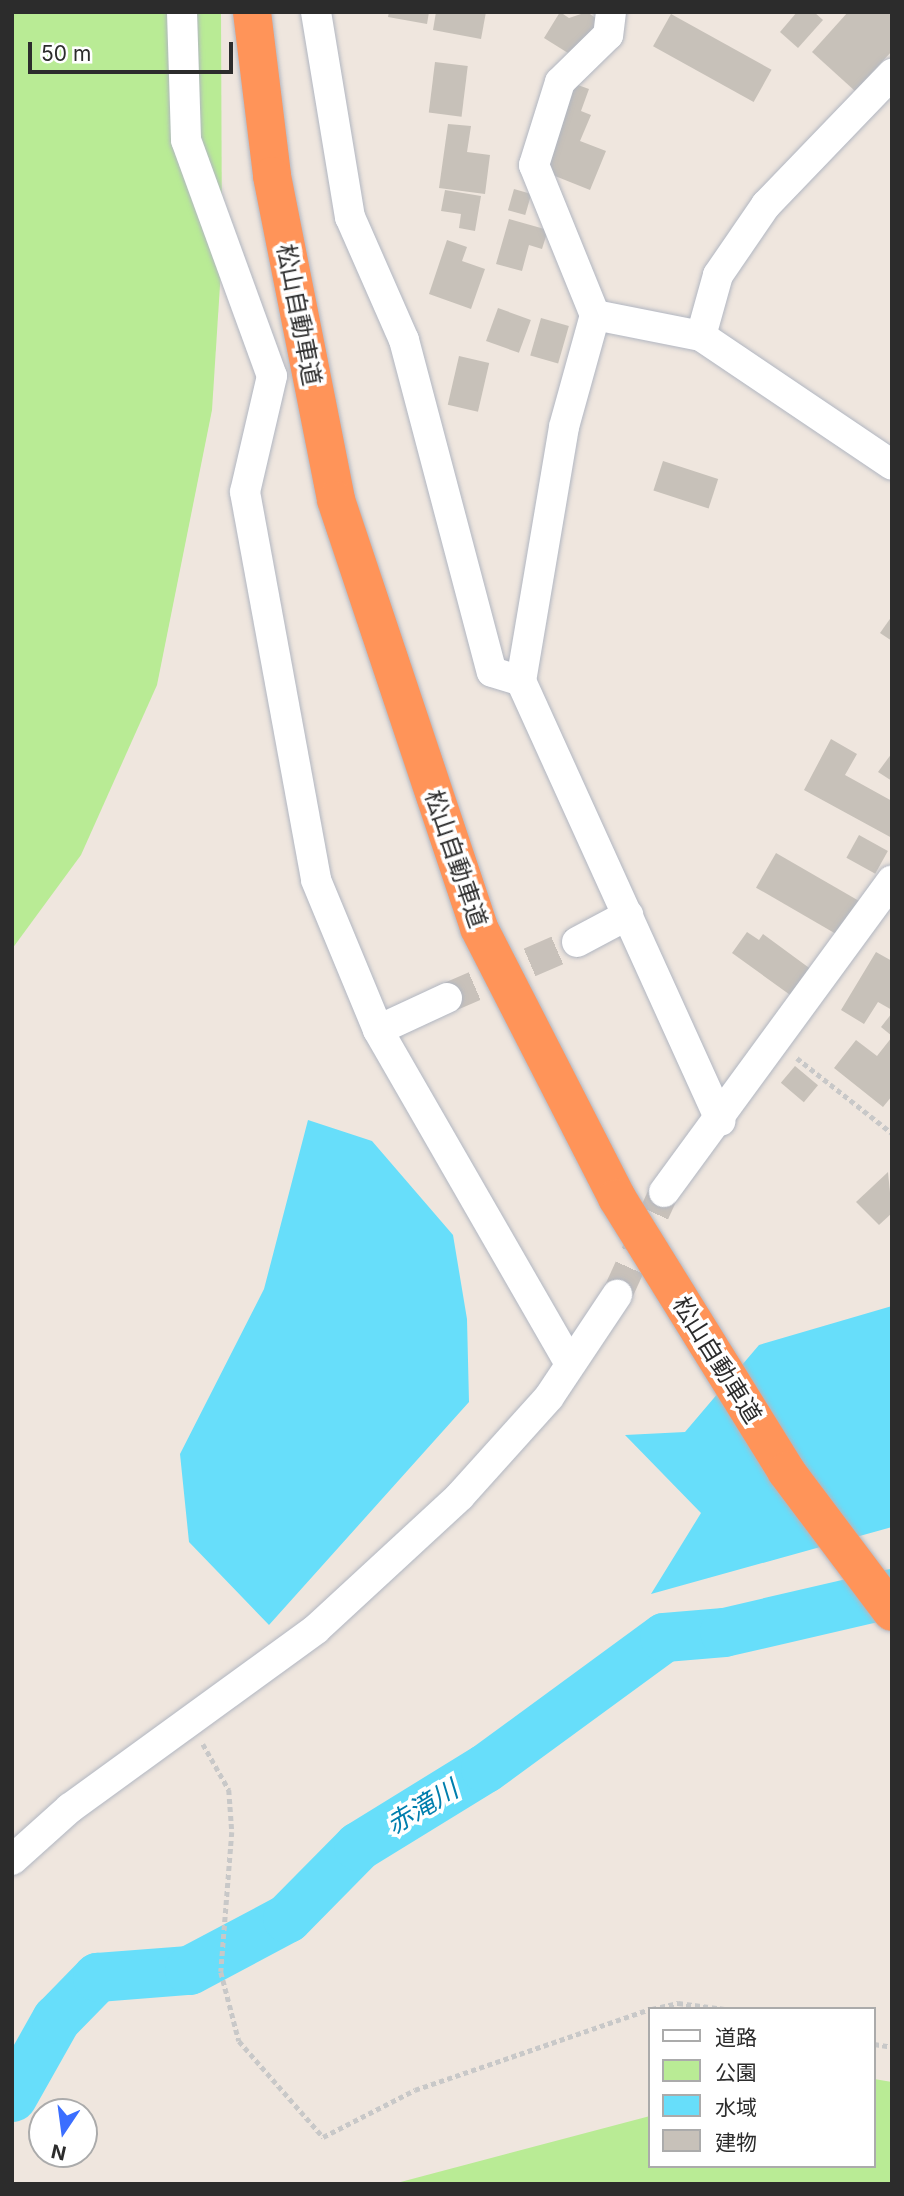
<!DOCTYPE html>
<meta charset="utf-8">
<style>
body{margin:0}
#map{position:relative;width:904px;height:2196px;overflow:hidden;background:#efe6de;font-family:Inter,"Noto Sans JP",sans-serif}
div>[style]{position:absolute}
.green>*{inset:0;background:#b9eb95}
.water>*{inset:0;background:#67defa}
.river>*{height:49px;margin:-24.5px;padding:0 24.5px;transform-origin:24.5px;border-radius:24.5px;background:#67defa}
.building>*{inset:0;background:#c7c1b9;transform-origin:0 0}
.minor-tunnel>*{height:30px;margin-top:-15px;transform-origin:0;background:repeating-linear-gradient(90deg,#c8c1ba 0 30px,transparent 0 45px)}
.path>*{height:4.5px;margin-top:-2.25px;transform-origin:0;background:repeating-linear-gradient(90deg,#c8c8c8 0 5px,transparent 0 8.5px)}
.roads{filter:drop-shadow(0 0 2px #b1b6c1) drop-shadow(0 0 2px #b1b6c1)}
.minor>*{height:30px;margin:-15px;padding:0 15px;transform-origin:15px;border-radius:15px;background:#fff}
.highway>*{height:38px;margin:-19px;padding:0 19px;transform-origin:19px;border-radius:19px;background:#ff9459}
span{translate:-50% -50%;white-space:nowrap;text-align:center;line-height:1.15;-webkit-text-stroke:7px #fff;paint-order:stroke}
.street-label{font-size:24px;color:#2c2c2c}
.water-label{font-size:26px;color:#007ead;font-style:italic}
.frame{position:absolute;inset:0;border:14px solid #2c2c2c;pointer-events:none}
.legend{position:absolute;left:648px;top:2007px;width:228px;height:161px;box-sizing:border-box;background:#fff;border:2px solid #ababab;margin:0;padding:9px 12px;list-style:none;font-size:21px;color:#2c2c2c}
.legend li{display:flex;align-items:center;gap:14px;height:35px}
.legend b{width:35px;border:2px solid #ababab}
.north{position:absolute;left:28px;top:2098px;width:70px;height:70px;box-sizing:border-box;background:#fff;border:2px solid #ababab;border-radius:50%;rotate:193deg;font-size:19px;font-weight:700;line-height:28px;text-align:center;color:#2c2c2c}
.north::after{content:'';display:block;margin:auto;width:24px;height:32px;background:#3b6eff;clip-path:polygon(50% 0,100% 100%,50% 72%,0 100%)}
.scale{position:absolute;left:28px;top:42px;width:205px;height:32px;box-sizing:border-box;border:4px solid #2c2c2c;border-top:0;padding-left:9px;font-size:21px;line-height:24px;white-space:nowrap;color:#2c2c2c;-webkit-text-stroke:5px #fff;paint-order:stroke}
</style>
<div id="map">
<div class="green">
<div style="clip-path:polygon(12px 12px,221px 12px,222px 254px,212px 410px,157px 685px,81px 855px,12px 949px)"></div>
<div style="clip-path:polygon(874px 2079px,892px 2082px,892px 2184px,393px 2184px,650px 2116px,650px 2166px,874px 2166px)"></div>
</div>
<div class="water">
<div style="clip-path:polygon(308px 1120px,372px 1141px,453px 1235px,467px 1319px,469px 1402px,269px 1625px,189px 1542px,180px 1454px,264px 1289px)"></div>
<div style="clip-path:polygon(892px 1306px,892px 1527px,651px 1594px,701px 1513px,625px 1435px,685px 1432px,759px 1345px)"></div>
</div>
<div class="river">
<div style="left:12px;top:2097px;width:90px;rotate:-60.6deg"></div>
<div style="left:56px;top:2019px;width:59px;rotate:-45.7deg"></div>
<div style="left:97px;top:1977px;width:92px;rotate:-4.4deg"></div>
<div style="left:189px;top:1970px;width:111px;rotate:-28deg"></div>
<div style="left:287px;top:1918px;width:101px;rotate:-45.4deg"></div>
<div style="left:358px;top:1846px;width:149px;rotate:-31.6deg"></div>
<div style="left:485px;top:1768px;width:222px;rotate:-36.2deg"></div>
<div style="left:664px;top:1637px;width:60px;rotate:-4.8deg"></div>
<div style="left:724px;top:1632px;width:172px;rotate:-13.1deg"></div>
</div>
<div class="building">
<div style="clip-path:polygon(389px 12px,429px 12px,427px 24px,388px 17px)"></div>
<div style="clip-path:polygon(436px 12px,486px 12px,481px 39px,433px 30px)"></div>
<div style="clip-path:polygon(560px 12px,569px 18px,587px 12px,600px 21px,576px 58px,544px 38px)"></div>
<div style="clip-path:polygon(797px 12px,814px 12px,823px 20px,798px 48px,780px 32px)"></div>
<div style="clip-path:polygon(848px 12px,892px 12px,892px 51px,855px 91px,812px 52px)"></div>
<div style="left:671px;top:14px;width:115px;height:37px;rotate:29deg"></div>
<div style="left:435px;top:62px;width:33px;height:51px;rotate:7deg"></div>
<div style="clip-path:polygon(575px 84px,589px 89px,581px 111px,591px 115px,580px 141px,606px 151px,590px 190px,540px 170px)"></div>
<div style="clip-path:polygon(448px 124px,471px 126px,467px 152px,490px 155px,485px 194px,439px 188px)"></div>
<div style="left:514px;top:189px;width:18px;height:22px;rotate:16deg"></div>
<div style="clip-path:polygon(445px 190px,481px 196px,475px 231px,459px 228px,461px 214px,441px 211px)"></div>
<div style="clip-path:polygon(509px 219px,548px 230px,542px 249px,529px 245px,522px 271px,496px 264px)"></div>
<div style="clip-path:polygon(447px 240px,467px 247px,462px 261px,485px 269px,471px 309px,429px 294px)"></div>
<div style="left:498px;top:308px;width:35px;height:35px;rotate:20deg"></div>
<div style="left:541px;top:318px;width:29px;height:39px;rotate:16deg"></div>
<div style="left:459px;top:356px;width:31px;height:50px;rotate:13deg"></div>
<div style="left:663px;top:461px;width:58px;height:31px;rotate:18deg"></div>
<div style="clip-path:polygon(892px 616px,892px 641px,880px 633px)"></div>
<div style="clip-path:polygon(831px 739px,857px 754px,845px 775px,892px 801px,892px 838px,804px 790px)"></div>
<div style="clip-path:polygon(892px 753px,892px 781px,878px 772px)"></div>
<div style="left:859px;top:835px;width:33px;height:26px;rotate:29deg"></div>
<div style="left:776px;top:853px;width:96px;height:40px;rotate:30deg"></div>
<div style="clip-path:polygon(747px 932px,759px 940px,763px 934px,812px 970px,793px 997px,732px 953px)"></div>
<div style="clip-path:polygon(876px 952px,892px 961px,892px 1010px,878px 1002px,864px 1024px,841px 1010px)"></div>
<div style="clip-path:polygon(892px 1013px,892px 1036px,881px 1027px)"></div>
<div style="clip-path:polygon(892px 1037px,892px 1096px,883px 1107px,834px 1068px,856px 1040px,877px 1056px)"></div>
<div style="left:795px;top:1066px;width:30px;height:22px;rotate:40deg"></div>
<div style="clip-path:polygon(888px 1172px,892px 1213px,879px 1225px,856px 1202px)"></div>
</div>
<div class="minor-tunnel">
<div style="left:447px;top:998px;width:142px;rotate:-23.3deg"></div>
<div style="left:617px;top:1295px;width:113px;rotate:-65.5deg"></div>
</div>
<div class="path">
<div style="left:797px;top:1058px;width:121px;rotate:38.3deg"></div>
<div style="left:203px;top:1744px;width:53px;rotate:60.5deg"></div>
<div style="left:229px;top:1790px;width:42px;rotate:85.9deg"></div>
<div style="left:232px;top:1832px;width:140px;rotate:94.5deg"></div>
<div style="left:221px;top:1972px;width:71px;rotate:75.4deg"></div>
<div style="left:239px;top:2041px;width:128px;rotate:48.8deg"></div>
<div style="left:323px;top:2137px;width:103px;rotate:-27.1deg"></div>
<div style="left:415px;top:2090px;width:249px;rotate:-19deg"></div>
<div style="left:652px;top:2009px;width:27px;rotate:-13deg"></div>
<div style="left:678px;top:2003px;width:47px;rotate:7.3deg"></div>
<div style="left:874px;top:2044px;width:18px;rotate:9deg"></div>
</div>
<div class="roads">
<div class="minor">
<div style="left:182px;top:12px;width:128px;rotate:88.2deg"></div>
<div style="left:186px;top:140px;width:251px;rotate:70deg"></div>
<div style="left:272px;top:376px;width:119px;rotate:103.1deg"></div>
<div style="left:245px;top:492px;width:394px;rotate:79.6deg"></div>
<div style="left:316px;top:880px;width:162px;rotate:67.5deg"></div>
<div style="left:316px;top:12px;width:208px;rotate:80.6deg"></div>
<div style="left:350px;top:217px;width:134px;rotate:66.3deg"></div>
<div style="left:404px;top:340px;width:343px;rotate:75.2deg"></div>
<div style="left:492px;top:672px;width:30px;rotate:17deg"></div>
<div style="left:611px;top:12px;width:23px;rotate:97deg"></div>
<div style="left:608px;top:35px;width:67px;rotate:135.6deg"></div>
<div style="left:560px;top:82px;width:87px;rotate:107.4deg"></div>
<div style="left:534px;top:165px;width:162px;rotate:67.9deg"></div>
<div style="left:595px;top:315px;width:108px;rotate:11.2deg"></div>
<div style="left:701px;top:336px;width:230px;rotate:34deg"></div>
<div style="left:595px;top:315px;width:116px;rotate:105.5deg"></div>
<div style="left:564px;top:427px;width:258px;rotate:99.6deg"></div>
<div style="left:521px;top:681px;width:483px;rotate:65.6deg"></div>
<div style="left:701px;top:336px;width:63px;rotate:-74.4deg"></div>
<div style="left:718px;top:275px;width:85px;rotate:-55.6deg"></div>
<div style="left:766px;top:205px;width:182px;rotate:-46.1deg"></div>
<div style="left:577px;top:942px;width:58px;rotate:-27.9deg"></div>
<div style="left:447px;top:998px;width:76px;rotate:155.1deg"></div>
<div style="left:378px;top:1030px;width:385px;rotate:60.1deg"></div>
<div style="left:664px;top:1192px;width:386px;rotate:-53.8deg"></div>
<div style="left:12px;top:1860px;width:78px;rotate:-41.9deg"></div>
<div style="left:70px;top:1808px;width:304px;rotate:-36deg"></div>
<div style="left:316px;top:1629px;width:196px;rotate:-42.7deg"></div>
<div style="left:460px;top:1496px;width:133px;rotate:-48deg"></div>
<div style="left:549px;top:1397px;width:123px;rotate:-56.3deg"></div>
</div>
<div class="highway">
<div style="left:252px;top:12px;width:165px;rotate:83deg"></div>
<div style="left:272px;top:176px;width:330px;rotate:78.8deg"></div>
<div style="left:336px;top:500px;width:451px;rotate:71.5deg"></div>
<div style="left:479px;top:928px;width:303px;rotate:62.9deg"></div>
<div style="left:617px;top:1198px;width:321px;rotate:58.2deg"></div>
<div style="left:786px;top:1471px;width:176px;rotate:53.1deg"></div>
</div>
</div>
<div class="street-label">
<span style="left:299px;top:315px;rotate:79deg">松山自動車道</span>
<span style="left:456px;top:859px;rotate:71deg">松山自動車道</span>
<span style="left:717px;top:1360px;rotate:58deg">松山自動車道</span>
</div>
<div class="water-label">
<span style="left:422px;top:1807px;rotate:-31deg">赤滝川</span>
</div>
<div class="frame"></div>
<ul class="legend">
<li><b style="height:9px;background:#fff"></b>道路</li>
<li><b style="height:19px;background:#b9eb95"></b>公園</li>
<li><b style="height:19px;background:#67defa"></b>水域</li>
<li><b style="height:19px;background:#c7c1b9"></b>建物</li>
</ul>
<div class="north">N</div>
<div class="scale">50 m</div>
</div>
